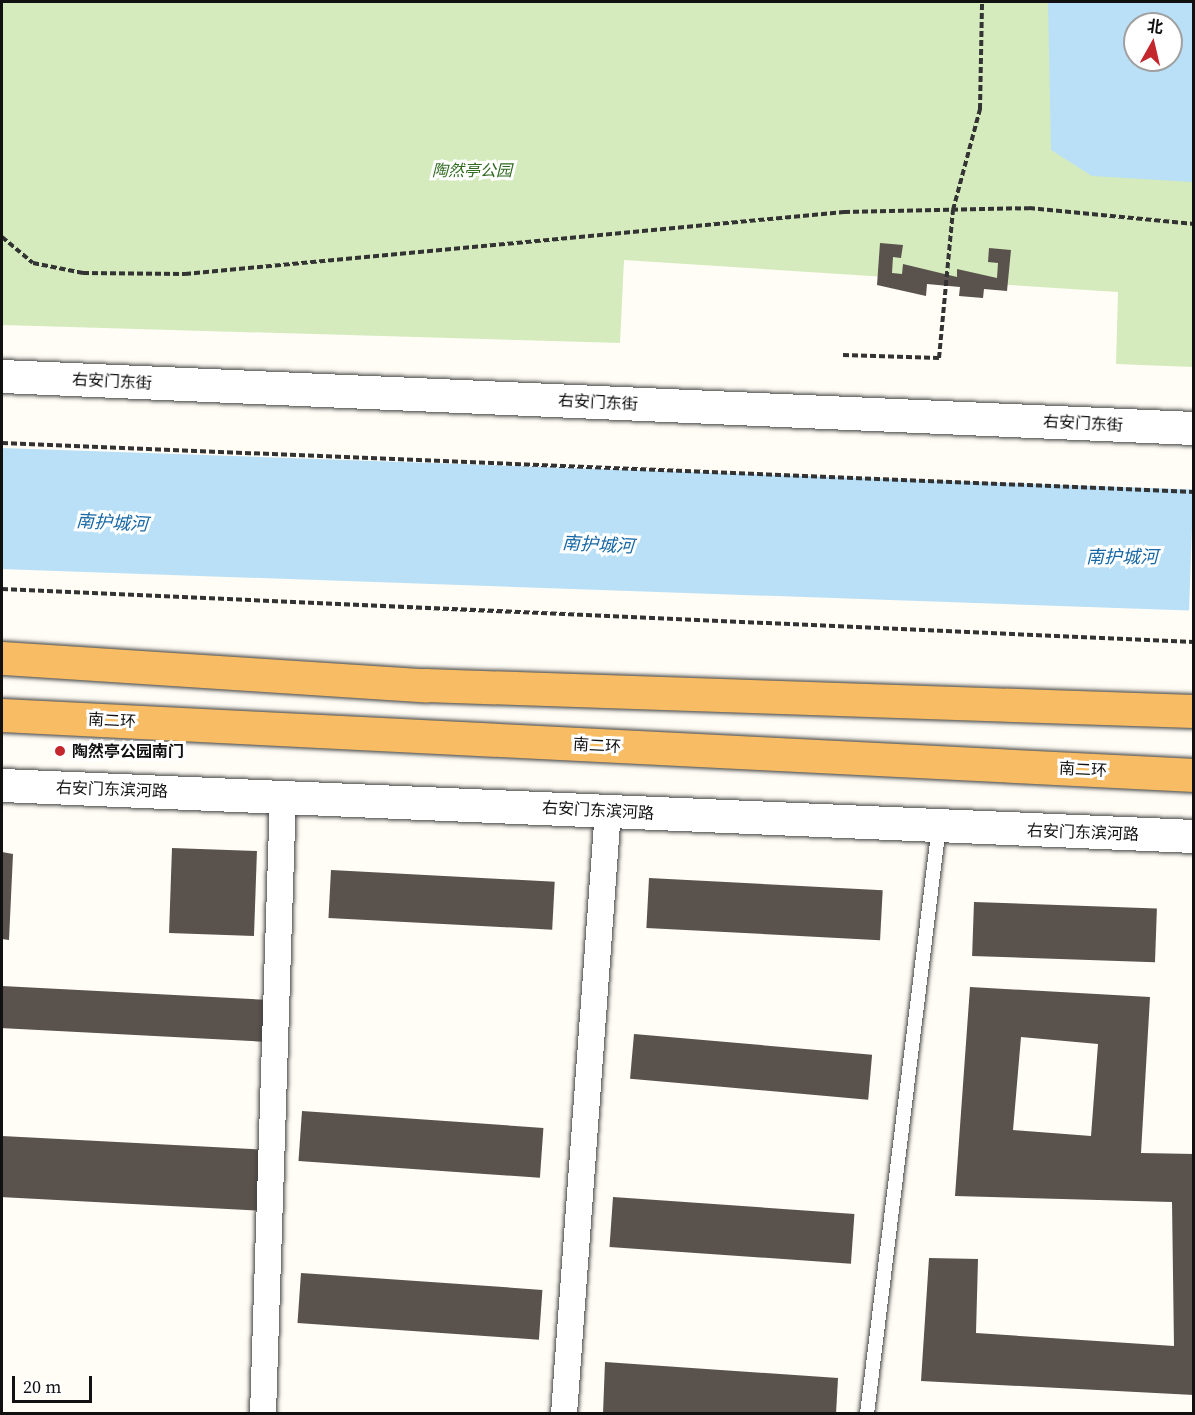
<!DOCTYPE html>
<meta charset="utf-8">
<style>
body{margin:0}
#map{position:relative;width:1195px;height:1415px;overflow:hidden;background:#fffdf5;font-family:"Source Serif 4","Noto Sans SC",serif}
div>[style]{position:absolute}
.green>*{inset:0;background:#d5ebbd}
.water>*{inset:0;background:#b9e0f7;transform-origin:0 0}
.building>*{inset:0;background:#5a524d;transform-origin:0 0}
.path>*{height:4px;margin-top:-2px;transform-origin:0;background:repeating-linear-gradient(90deg,#333 0 6px,transparent 0 9px)}
.roads{filter:drop-shadow(0 0 2px #444) drop-shadow(0 0 2px #444)}
.service>*{height:14px;margin:-7px;padding:0 7px;transform-origin:7px;border-radius:7px;background:#fff}
.minor>*{height:26px;margin:-13px;padding:0 13px;transform-origin:13px;border-radius:13px;background:#fff}
.tertiary>*{height:33px;margin:-16.5px;padding:0 16.5px;transform-origin:16.5px;border-radius:16.5px;background:#fff}
.trunk>*{height:33px;margin:-16.5px;padding:0 16.5px;transform-origin:16.5px;border-radius:16.5px;background:#f7bc64}
.dots>*{width:16px;height:16px;translate:-50% -50%;box-sizing:border-box;border:3px solid #fff;border-radius:50%}
span{translate:-50% -50%;white-space:nowrap;text-align:center;line-height:1.15;-webkit-text-stroke:6px #fff;paint-order:stroke}
.park-label{font-size:16px;color:#2f6b1f;font-style:italic}
.street-label{font-size:16px;color:#111}
.poi-label{font-size:16px;color:#111;font-weight:700}
.left{translate:0 -50%;text-align:left}
.water-label{font-size:18px;color:#1768a6;font-style:italic}
.frame{position:absolute;inset:0;border:3px solid #111;pointer-events:none}
.north{position:absolute;left:1123px;top:12px;width:60px;height:60px;box-sizing:border-box;background:#fff;border:2px solid #a0a0a0;border-radius:50%;rotate:8deg;font-size:16px;font-weight:700;line-height:24px;text-align:center;color:#111}
.north::after{content:'';display:block;margin:auto;width:21px;height:27px;background:#c4262e;clip-path:polygon(50% 0,100% 100%,50% 72%,0 100%)}
.scale{position:absolute;left:12px;top:1376px;width:80px;height:27px;box-sizing:border-box;border:3px solid #111;border-top:0;padding-left:8px;font-size:18px;line-height:21px;white-space:nowrap;color:#111;-webkit-text-stroke:4px #fff;paint-order:stroke}
</style>
<div id="map">
<div class="green">
<div style="clip-path:polygon(evenodd,2px 2px,1193px 2px,1193px 367px,1116px 364px,1118px 292px,624px 260px,620px 343px,2px 325px,2px 2px,1135px 24px,1171px 24px,1171px 60px,1135px 60px,1135px 24px)"></div>
</div>
<div class="water">
<div style="clip-path:polygon(evenodd,1048px 2px,1193px 2px,1193px 182px,1092px 176px,1051px 150px,1048px 2px,1135px 24px,1171px 24px,1171px 60px,1135px 60px,1135px 24px)"></div>
<div style="left:2px;top:448px;width:1192px;height:121px;rotate:2deg"></div>
</div>
<div class="building">
<div style="clip-path:polygon(880px 243px,903px 245px,901px 258px,893px 257px,892px 273px,902px 274px,903px 264px,957px 277px,957px 269px,997px 278px,998px 263px,988px 262px,989px 248px,1011px 250px,1007px 291px,984px 289px,983px 298px,959px 296px,960px 287px,927px 284px,926px 296px,877px 285px)"></div>
<div style="left:172px;top:848px;width:85px;height:85px;rotate:2deg"></div>
<div style="clip-path:polygon(2px 852px,13px 854px,9px 940px,2px 939px)"></div>
<div style="left:331px;top:870px;width:224px;height:48px;rotate:3deg"></div>
<div style="left:649px;top:878px;width:234px;height:50px;rotate:3deg"></div>
<div style="left:974px;top:902px;width:183px;height:54px;rotate:2deg"></div>
<div style="left:2px;top:986px;width:267px;height:42px;rotate:3deg"></div>
<div style="clip-path:polygon(evenodd,970px 987px,1150px 997px,1141px 1153px,1194px 1154px,1194px 1395px,921px 1381px,929px 1258px,978px 1259px,976px 1333px,1174px 1346px,1172px 1202px,955px 1196px,970px 987px,1021px 1037px,1098px 1044px,1091px 1136px,1013px 1130px,1021px 1037px)"></div>
<div style="left:634px;top:1034px;width:239px;height:45px;rotate:5deg"></div>
<div style="left:302px;top:1111px;width:242px;height:50px;rotate:4deg"></div>
<div style="left:2px;top:1136px;width:268px;height:61px;rotate:3deg"></div>
<div style="left:613px;top:1197px;width:242px;height:50px;rotate:4deg"></div>
<div style="left:301px;top:1273px;width:242px;height:50px;rotate:4deg"></div>
<div style="clip-path:polygon(605px 1362px,838px 1378px,836px 1414px,603px 1414px)"></div>
</div>
<div class="path">
<div style="left:2px;top:237px;width:40px;rotate:40deg"></div>
<div style="left:33px;top:263px;width:51px;rotate:11.3deg"></div>
<div style="left:83px;top:273px;width:102px;rotate:0.6deg"></div>
<div style="left:185px;top:274px;width:662px;rotate:-5.37deg"></div>
<div style="left:844px;top:212px;width:185px;rotate:-1.2deg"></div>
<div style="left:1029px;top:208px;width:166px;rotate:5.5deg"></div>
<div style="left:843px;top:355px;width:96px;rotate:1.8deg"></div>
<div style="left:939px;top:358px;width:149px;rotate:-84.6deg"></div>
<div style="left:953px;top:210px;width:105px;rotate:-75deg"></div>
<div style="left:980px;top:109px;width:107px;rotate:-88.9deg"></div>
<div style="left:2px;top:443px;width:1193px;rotate:2.35deg"></div>
<div style="left:2px;top:589px;width:1193px;rotate:2.55deg"></div>
</div>
<div class="roads">
<div class="service">
<div style="left:867px;top:1414px;width:592px;rotate:-83.02deg"></div>
</div>
<div class="minor">
<div style="left:263px;top:1414px;width:619px;rotate:-88.15deg"></div>
<div style="left:564px;top:1414px;width:606px;rotate:-85.83deg"></div>
</div>
<div class="tertiary">
<div style="left:2px;top:376px;width:1193px;rotate:2.5deg"></div>
<div style="left:2px;top:785px;width:1193px;rotate:2.45deg"></div>
</div>
<div class="trunk">
<div style="left:2px;top:658px;width:424px;rotate:3.7deg"></div>
<div style="left:425px;top:685px;width:769px;rotate:1.94deg"></div>
<div style="left:2px;top:715px;width:1194px;rotate:2.88deg"></div>
</div>
</div>
<div class="dots">
<div style="left:60px;top:751px;background:#c4262e"></div>
</div>
<div class="park-label">
<span style="left:472px;top:170px">陶然亭公园</span>
</div>
<div class="street-label">
<span style="left:112px;top:381px;rotate:3deg">右安门东街</span>
<span style="left:598px;top:402px;rotate:3deg">右安门东街</span>
<span style="left:1083px;top:423px;rotate:3deg">右安门东街</span>
<span style="left:112px;top:720px;rotate:3deg">南二环</span>
<span style="left:597px;top:745px;rotate:3deg">南二环</span>
<span style="left:1083px;top:769px;rotate:3deg">南二环</span>
<span style="left:112px;top:789px;rotate:2deg">右安门东滨河路</span>
<span style="left:598px;top:810px;rotate:3deg">右安门东滨河路</span>
<span style="left:1083px;top:832px;rotate:2deg">右安门东滨河路</span>
</div>
<div class="poi-label">
<span class="left" style="left:72px;top:751px">陶然亭公园南门</span>
</div>
<div class="water-label">
<span style="left:112px;top:523px;rotate:3deg">南护城河</span>
<span style="left:598px;top:545px;rotate:3deg">南护城河</span>
<span style="left:1122px;top:557px">南护城河</span>
</div>
<div class="frame"></div>
<div class="north">北</div>
<div class="scale">20 m</div>
</div>
